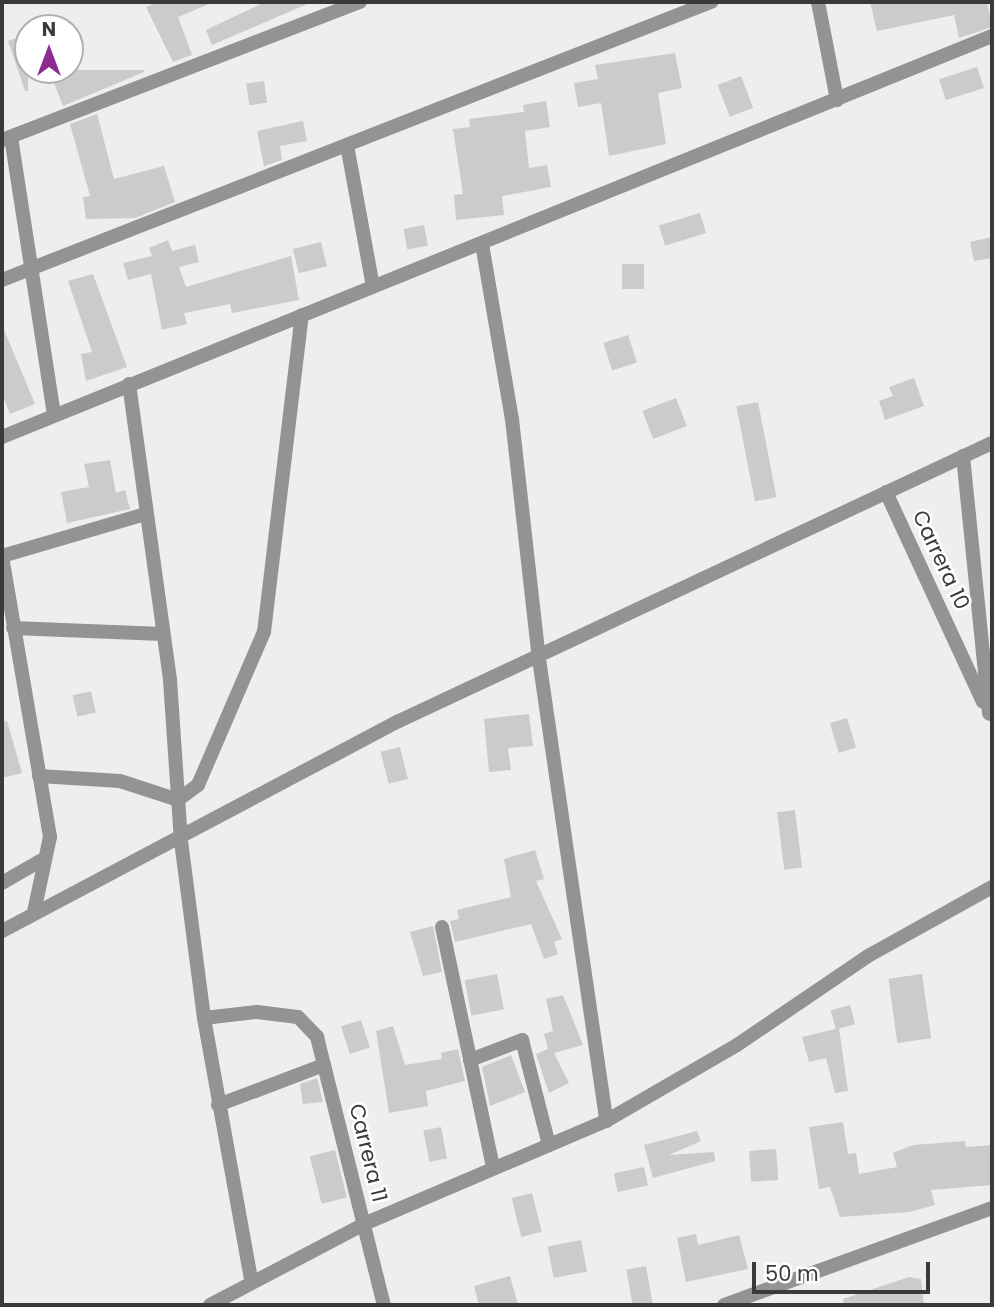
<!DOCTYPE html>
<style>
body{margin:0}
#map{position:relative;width:994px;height:1307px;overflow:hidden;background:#eeeef0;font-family:Poppins,sans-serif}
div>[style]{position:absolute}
.building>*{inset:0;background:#cbcbcd;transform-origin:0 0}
.minor>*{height:14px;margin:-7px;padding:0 7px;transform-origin:7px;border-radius:7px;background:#929392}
span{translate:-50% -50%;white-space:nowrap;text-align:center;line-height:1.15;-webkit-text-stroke:5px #fff;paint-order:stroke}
.street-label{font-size:21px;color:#3a3a3b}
.frame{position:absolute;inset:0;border:4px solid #3a3a3b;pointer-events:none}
.north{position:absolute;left:14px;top:14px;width:70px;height:70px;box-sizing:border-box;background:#fff;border:2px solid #b0b0b1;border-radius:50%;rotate:0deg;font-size:19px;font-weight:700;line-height:28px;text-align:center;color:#3a3a3b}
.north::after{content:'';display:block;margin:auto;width:24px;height:32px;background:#8e2b93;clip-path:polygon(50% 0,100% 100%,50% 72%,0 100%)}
.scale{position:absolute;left:752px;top:1262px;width:178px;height:32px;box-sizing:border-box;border:4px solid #3a3a3b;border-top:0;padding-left:9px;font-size:21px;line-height:24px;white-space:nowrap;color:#3a3a3b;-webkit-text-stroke:5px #fff;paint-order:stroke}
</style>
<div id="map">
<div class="building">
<div style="clip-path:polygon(158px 2px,214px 2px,178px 17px,192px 55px,173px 62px,146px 7px)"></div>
<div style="clip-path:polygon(265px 2px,312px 2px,212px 45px,206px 30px)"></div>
<div style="clip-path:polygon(870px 2px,987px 2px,992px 27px,959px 38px,954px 15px,877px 31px)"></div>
<div style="clip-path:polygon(28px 34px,28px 91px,25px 91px,8px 41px)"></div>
<div style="clip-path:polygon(675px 53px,682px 88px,658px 93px,666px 144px,609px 156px,601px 103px,578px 107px,574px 83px,598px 79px,595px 65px)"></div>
<div style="left:977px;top:67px;width:22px;height:40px;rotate:72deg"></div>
<div style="clip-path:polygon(49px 70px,144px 70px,144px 72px,63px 106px)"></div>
<div style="left:741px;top:76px;width:34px;height:25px;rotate:69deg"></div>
<div style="left:264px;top:81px;width:22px;height:18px;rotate:82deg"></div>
<div style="clip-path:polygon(546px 101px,550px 127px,525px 131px,529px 168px,547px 165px,551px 187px,502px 196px,504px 215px,456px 220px,454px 195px,463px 194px,453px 129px,470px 127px,469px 119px,524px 112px,523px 105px)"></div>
<div style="clip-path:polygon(97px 114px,114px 179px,164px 166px,175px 202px,135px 218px,86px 219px,83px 197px,90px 196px,70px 124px)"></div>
<div style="clip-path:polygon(303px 121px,307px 141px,280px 146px,282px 160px,264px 166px,257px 131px)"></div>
<div style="left:700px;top:213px;width:21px;height:43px;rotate:73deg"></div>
<div style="left:424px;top:225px;width:21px;height:21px;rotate:79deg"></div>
<div style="clip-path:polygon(992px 237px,992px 258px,974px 261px,970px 242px)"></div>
<div style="clip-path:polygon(168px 240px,172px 251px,195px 245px,199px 262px,179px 267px,186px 287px,291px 256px,299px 300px,232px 313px,230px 304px,184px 313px,187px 324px,162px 330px,151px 274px,128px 280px,123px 263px,152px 256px,149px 248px)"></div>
<div style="left:321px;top:242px;width:25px;height:29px;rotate:76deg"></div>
<div style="left:644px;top:264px;width:25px;height:22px;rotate:90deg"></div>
<div style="clip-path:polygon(93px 274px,127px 367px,86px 381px,81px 354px,92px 352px,68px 281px)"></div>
<div style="clip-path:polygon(2px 325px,35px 404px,10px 414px,2px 393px)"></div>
<div style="left:628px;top:335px;width:29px;height:26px;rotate:72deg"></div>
<div style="clip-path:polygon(914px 378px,924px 406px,885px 420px,879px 401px,893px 396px,889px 387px)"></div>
<div style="left:676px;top:398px;width:30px;height:36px;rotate:69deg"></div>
<div style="left:758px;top:402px;width:97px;height:22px;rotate:79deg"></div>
<div style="clip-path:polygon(110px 460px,116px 493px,125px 490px,130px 509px,67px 523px,61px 492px,89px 487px,84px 464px)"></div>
<div style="left:91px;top:691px;width:22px;height:19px;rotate:77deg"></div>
<div style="clip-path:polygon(529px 714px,533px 746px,508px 748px,511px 770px,489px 772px,484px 719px)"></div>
<div style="left:847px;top:718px;width:31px;height:18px;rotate:73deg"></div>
<div style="clip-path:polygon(7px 721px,22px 773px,2px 778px,2px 722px)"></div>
<div style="left:400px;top:747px;width:33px;height:20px;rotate:76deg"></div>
<div style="left:795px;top:810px;width:58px;height:18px;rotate:83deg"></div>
<div style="clip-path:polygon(535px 850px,544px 879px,536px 881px,562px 939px,554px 942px,558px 954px,544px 959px,531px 924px,455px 942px,450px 921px,459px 919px,457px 910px,511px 897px,504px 859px)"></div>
<div style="clip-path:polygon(433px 926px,442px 972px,423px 976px,410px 932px)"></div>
<div style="left:497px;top:974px;width:36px;height:33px;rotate:79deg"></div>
<div style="left:922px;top:974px;width:65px;height:34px;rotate:82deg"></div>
<div style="clip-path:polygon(563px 995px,583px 1045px,554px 1053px,569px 1083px,549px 1093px,536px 1054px,548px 1049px,544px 1034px,553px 1031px,546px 999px)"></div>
<div style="left:850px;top:1005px;width:20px;height:20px;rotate:75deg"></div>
<div style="left:361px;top:1020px;width:29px;height:21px;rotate:72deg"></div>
<div style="clip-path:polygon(393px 1026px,405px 1065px,442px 1059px,441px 1053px,458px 1049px,465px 1081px,426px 1091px,428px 1106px,389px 1113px,376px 1031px)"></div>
<div style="clip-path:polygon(839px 1028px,848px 1091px,835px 1093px,826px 1058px,809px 1062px,802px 1037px)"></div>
<div style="clip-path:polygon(511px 1055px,525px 1092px,490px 1106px,482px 1067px)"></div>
<div style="clip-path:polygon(317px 1078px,323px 1102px,303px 1104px,300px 1084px)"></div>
<div style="clip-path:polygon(843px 1122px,848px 1154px,856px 1153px,859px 1174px,897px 1167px,893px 1153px,913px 1145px,965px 1141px,966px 1147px,992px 1145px,992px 1185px,931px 1190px,935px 1205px,910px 1212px,840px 1217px,830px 1187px,819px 1189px,809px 1127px)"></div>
<div style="left:441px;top:1127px;width:32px;height:18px;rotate:79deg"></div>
<div style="clip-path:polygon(697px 1131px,701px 1141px,669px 1155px,714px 1152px,715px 1161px,653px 1178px,644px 1145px)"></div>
<div style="left:776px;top:1149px;width:31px;height:27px;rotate:86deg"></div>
<div style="left:335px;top:1150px;width:49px;height:26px;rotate:76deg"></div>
<div style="left:644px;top:1167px;width:19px;height:31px;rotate:78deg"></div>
<div style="left:532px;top:1193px;width:40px;height:21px;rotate:76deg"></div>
<div style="clip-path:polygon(696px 1234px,698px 1245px,739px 1235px,748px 1269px,686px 1282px,677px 1238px)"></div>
<div style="left:581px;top:1240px;width:32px;height:34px;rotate:79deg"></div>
<div style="left:646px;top:1266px;width:40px;height:20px;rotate:80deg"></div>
<div style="clip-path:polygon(510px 1276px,518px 1305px,479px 1305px,474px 1286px)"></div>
<div style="clip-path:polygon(909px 1277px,921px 1279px,924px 1305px,844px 1305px,843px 1299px)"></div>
</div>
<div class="minor">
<div style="left:818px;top:2px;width:100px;rotate:79deg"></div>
<div style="left:11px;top:137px;width:281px;rotate:81.2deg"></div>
<div style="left:2px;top:140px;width:384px;rotate:-21.1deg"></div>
<div style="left:347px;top:145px;width:143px;rotate:79.6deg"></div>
<div style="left:482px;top:244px;width:178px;rotate:80.3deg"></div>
<div style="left:512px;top:419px;width:242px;rotate:83.6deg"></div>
<div style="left:539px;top:659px;width:467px;rotate:81.7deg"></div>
<div style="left:2px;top:280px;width:762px;rotate:-21.41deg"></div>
<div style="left:129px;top:384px;width:299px;rotate:82.1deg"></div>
<div style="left:170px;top:680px;width:161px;rotate:86.1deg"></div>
<div style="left:181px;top:841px;width:178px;rotate:82.6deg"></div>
<div style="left:204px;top:1018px;width:266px;rotate:79.8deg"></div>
<div style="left:2px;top:437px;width:1068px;rotate:-22.05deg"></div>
<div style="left:963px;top:456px;width:259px;rotate:84.2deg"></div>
<div style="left:886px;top:492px;width:231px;rotate:65.2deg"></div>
<div style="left:13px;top:628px;width:150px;rotate:2.3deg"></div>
<div style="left:39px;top:776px;width:81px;rotate:3.5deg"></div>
<div style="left:120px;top:781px;width:61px;rotate:18.1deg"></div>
<div style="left:178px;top:800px;width:25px;rotate:-37deg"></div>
<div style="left:198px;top:785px;width:167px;rotate:-66.7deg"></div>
<div style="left:264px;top:632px;width:319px;rotate:-83.2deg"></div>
<div style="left:2px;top:883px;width:44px;rotate:-30.1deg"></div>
<div style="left:34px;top:912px;width:77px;rotate:-78deg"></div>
<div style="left:50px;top:837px;width:285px;rotate:-99.7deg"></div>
<div style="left:2px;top:556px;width:150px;rotate:-16.3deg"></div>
<div style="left:442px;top:927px;width:245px;rotate:78deg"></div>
<div style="left:2px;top:931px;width:449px;rotate:-27.9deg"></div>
<div style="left:399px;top:721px;width:655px;rotate:-25.12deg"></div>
<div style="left:204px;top:1018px;width:53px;rotate:-6.5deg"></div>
<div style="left:257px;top:1012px;width:41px;rotate:7deg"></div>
<div style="left:298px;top:1017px;width:28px;rotate:46deg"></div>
<div style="left:317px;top:1037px;width:276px;rotate:76deg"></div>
<div style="left:470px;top:1060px;width:56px;rotate:-21deg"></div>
<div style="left:522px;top:1040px;width:108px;rotate:75.6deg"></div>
<div style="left:218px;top:1105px;width:113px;rotate:-20.7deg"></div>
<div style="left:210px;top:1305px;width:174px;rotate:-27.7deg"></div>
<div style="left:364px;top:1224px;width:263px;rotate:-23.1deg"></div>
<div style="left:606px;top:1121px;width:151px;rotate:-30.1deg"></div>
<div style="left:737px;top:1045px;width:158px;rotate:-34.2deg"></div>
<div style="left:868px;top:956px;width:142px;rotate:-29.1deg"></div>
<div style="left:724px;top:1305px;width:285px;rotate:-19.9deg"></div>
</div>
<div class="street-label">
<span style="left:941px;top:560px;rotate:65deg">Carrera 10</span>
<span style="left:368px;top:1153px;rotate:76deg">Carrera 11</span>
</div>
<div class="frame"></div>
<div class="north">N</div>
<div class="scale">50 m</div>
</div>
